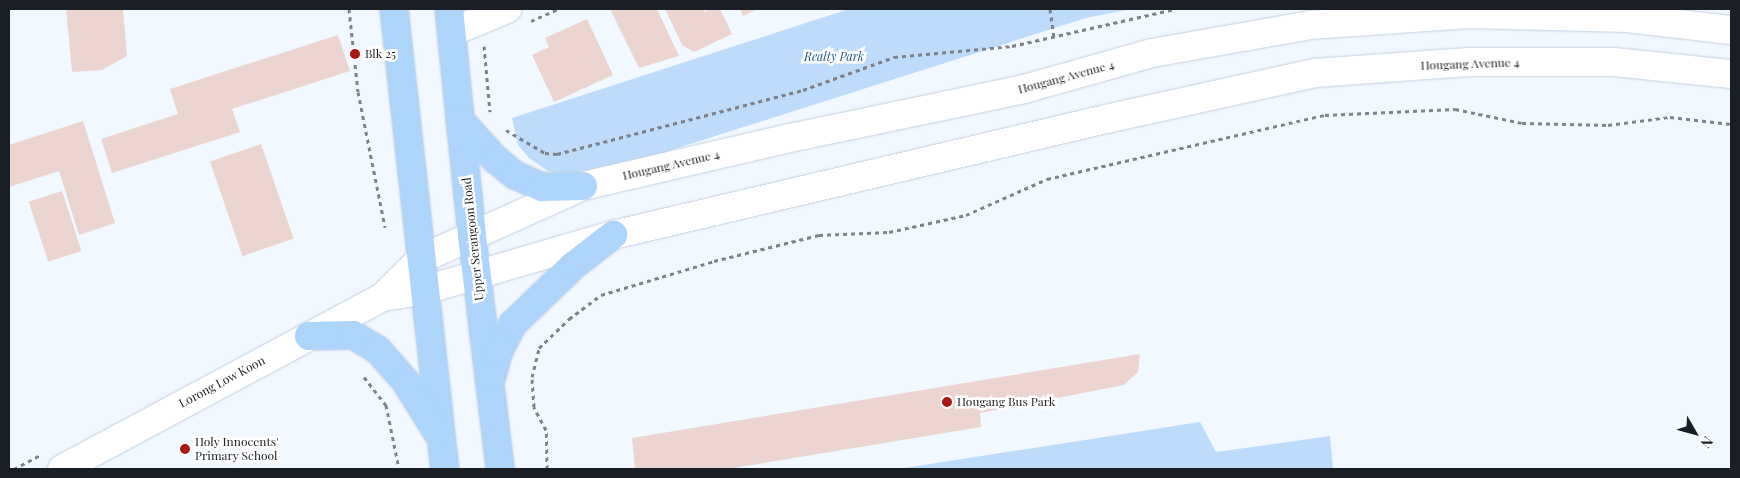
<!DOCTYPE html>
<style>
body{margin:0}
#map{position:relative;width:1740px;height:478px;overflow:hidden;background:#f2f8ff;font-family:"Playfair Display",serif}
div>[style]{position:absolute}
.green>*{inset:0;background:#bddcfc}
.building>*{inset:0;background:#ecd4d0;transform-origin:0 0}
.path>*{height:3px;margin-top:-1.5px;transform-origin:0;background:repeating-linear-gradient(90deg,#7d8389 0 4px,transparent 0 8px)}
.roads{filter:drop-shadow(0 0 1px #c2d1e0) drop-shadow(0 0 1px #c2d1e0)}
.minor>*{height:28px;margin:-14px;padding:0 14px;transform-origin:14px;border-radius:14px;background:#fff}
.major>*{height:28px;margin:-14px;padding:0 14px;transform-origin:14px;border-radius:14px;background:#add4fa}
.dots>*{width:14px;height:14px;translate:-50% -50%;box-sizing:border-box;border:2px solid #fff;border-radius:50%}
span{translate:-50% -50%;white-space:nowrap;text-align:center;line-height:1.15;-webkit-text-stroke:5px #fff;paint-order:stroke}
.poi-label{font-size:12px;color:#191f24}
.left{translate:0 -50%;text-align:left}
.park-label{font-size:12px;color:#20588b;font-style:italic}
.street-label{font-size:12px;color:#191f24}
.frame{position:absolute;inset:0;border:10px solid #191f24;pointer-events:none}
.north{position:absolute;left:1670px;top:408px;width:50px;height:50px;-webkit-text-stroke:4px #fff;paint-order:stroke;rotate:128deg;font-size:14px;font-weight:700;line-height:20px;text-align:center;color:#191f24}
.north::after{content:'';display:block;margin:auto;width:18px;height:22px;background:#191f24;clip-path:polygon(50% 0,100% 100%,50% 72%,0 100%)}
</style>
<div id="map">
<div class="green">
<div style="clip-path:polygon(849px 9px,1132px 9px,1086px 18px,587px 177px,548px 171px,529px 158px,518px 145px,512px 118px)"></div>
<div style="clip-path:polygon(1200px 422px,1216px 452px,1330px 436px,1333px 469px,898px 469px)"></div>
</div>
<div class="building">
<div style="clip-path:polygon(66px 9px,123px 9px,127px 56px,102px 70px,72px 72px)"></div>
<div style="clip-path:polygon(610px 9px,657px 9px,679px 56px,639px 68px)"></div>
<div style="clip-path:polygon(665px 9px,703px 9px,704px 12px,710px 9px,720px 9px,732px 34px,694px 52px,682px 45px)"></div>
<div style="clip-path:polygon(740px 9px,758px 9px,743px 16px)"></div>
<div style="clip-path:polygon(587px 19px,613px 75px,554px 102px,532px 55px,549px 47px,545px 38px)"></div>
<div style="clip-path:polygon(338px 35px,350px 71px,232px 109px,240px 132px,112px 173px,101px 139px,178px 114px,170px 89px)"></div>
<div style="clip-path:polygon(83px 121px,115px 223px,79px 235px,59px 171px,9px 187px,9px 145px)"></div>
<div style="left:261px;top:144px;width:100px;height:54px;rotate:71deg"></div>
<div style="left:62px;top:191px;width:63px;height:35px;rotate:72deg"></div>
<div style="clip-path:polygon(1140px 354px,1138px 372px,1124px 385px,980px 413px,981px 427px,727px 469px,635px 469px,632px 438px)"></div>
</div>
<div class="path">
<div style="left:349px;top:9px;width:83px;rotate:83.8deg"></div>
<div style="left:358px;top:92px;width:138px;rotate:78.7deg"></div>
<div style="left:1050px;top:9px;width:27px;rotate:82deg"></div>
<div style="left:531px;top:21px;width:30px;rotate:-24deg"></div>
<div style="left:484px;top:46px;width:66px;rotate:84.8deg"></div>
<div style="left:506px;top:130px;width:45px;rotate:30.5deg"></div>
<div style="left:545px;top:153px;width:12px;rotate:5deg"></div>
<div style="left:557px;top:154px;width:254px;rotate:-14.6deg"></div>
<div style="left:803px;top:90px;width:97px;rotate:-19.9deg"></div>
<div style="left:894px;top:57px;width:119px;rotate:-5.3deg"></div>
<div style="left:1012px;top:46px;width:167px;rotate:-12.8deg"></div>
<div style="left:364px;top:377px;width:36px;rotate:52deg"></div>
<div style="left:386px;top:405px;width:65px;rotate:78.5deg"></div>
<div style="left:14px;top:469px;width:30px;rotate:-28deg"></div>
<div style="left:547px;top:469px;width:39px;rotate:-91deg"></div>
<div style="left:546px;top:430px;width:26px;rotate:-118deg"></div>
<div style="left:534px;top:407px;width:30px;rotate:-94deg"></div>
<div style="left:532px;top:377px;width:30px;rotate:-76deg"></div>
<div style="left:539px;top:348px;width:42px;rotate:-44deg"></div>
<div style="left:569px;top:319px;width:40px;rotate:-37deg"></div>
<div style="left:601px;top:295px;width:118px;rotate:-16.7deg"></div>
<div style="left:714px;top:261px;width:108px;rotate:-13.9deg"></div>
<div style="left:819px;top:235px;width:70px;rotate:-2.5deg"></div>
<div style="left:889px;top:232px;width:79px;rotate:-12.4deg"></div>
<div style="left:966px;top:215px;width:89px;rotate:-24deg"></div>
<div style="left:1047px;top:179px;width:285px;rotate:-13deg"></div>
<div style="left:1325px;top:115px;width:130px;rotate:-2.6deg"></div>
<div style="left:1455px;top:109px;width:68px;rotate:11.8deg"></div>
<div style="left:1522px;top:123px;width:86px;rotate:1.3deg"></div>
<div style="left:1608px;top:125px;width:63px;rotate:-7.4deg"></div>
<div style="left:1670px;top:117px;width:61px;rotate:6.5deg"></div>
</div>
<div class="roads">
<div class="minor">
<div style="left:452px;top:32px;width:60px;rotate:-22.7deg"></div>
<div style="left:383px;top:297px;width:54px;rotate:-45deg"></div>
<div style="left:421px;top:259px;width:178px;rotate:-24.3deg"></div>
<div style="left:583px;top:186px;width:212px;rotate:-13.1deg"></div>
<div style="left:790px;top:138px;width:239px;rotate:-11.8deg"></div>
<div style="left:1024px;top:89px;width:133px;rotate:-15.7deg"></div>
<div style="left:1152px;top:53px;width:160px;rotate:-10deg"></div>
<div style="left:1310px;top:25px;width:160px;rotate:-3.9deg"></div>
<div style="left:1470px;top:14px;width:157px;rotate:1.5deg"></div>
<div style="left:1627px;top:18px;width:105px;rotate:6.6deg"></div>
<div style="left:62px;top:469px;width:364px;rotate:-28.2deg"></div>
<div style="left:383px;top:297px;width:43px;rotate:-9.5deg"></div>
<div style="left:425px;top:290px;width:196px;rotate:-16.3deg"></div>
<div style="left:613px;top:235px;width:506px;rotate:-13.24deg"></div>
<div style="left:1106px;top:119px;width:214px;rotate:-12.4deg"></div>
<div style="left:1315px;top:73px;width:154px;rotate:-4.1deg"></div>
<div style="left:1469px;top:62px;width:145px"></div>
<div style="left:1614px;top:62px;width:118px;rotate:5.9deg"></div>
</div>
<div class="major">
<div style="left:394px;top:9px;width:463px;rotate:83.7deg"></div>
<div style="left:449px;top:9px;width:228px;rotate:84.2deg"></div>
<div style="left:472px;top:236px;width:235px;rotate:83.1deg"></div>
<div style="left:460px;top:120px;width:52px;rotate:48.1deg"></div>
<div style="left:495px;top:159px;width:26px;rotate:39deg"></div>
<div style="left:515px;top:175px;width:30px;rotate:24deg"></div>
<div style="left:542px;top:187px;width:41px;rotate:-1.4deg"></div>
<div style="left:309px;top:336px;width:44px;rotate:-1.3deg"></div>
<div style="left:353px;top:335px;width:29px;rotate:31deg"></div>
<div style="left:378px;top:350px;width:43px;rotate:48.8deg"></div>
<div style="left:406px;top:382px;width:59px;rotate:58.2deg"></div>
<div style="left:492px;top:376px;width:24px;rotate:-75deg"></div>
<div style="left:498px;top:353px;width:33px;rotate:-63deg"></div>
<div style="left:513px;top:324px;width:83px;rotate:-44deg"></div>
<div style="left:573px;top:266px;width:51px;rotate:-37.8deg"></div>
</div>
</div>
<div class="dots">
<div style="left:355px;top:54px;background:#a91613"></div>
<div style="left:947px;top:402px;background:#a91613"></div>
<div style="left:185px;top:449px;background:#a91613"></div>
</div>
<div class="poi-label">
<span class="left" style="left:365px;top:54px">Blk 25</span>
<span class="left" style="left:957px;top:402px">Hougang Bus Park</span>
<span class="left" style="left:195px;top:449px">Holy Innocents'<br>Primary School</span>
</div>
<div class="park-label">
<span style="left:834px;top:57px">Realty Park</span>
</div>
<div class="street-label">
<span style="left:1470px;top:64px;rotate:-2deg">Hougang Avenue 4</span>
<span style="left:1066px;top:77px;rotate:-15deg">Hougang Avenue 4</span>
<span style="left:671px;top:165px;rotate:-13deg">Hougang Avenue 4</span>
<span style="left:473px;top:239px;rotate:-96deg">Upper Serangoon Road</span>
<span style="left:222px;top:382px;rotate:-28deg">Lorong Low Koon</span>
</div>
<div class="frame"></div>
<div class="north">N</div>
</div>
